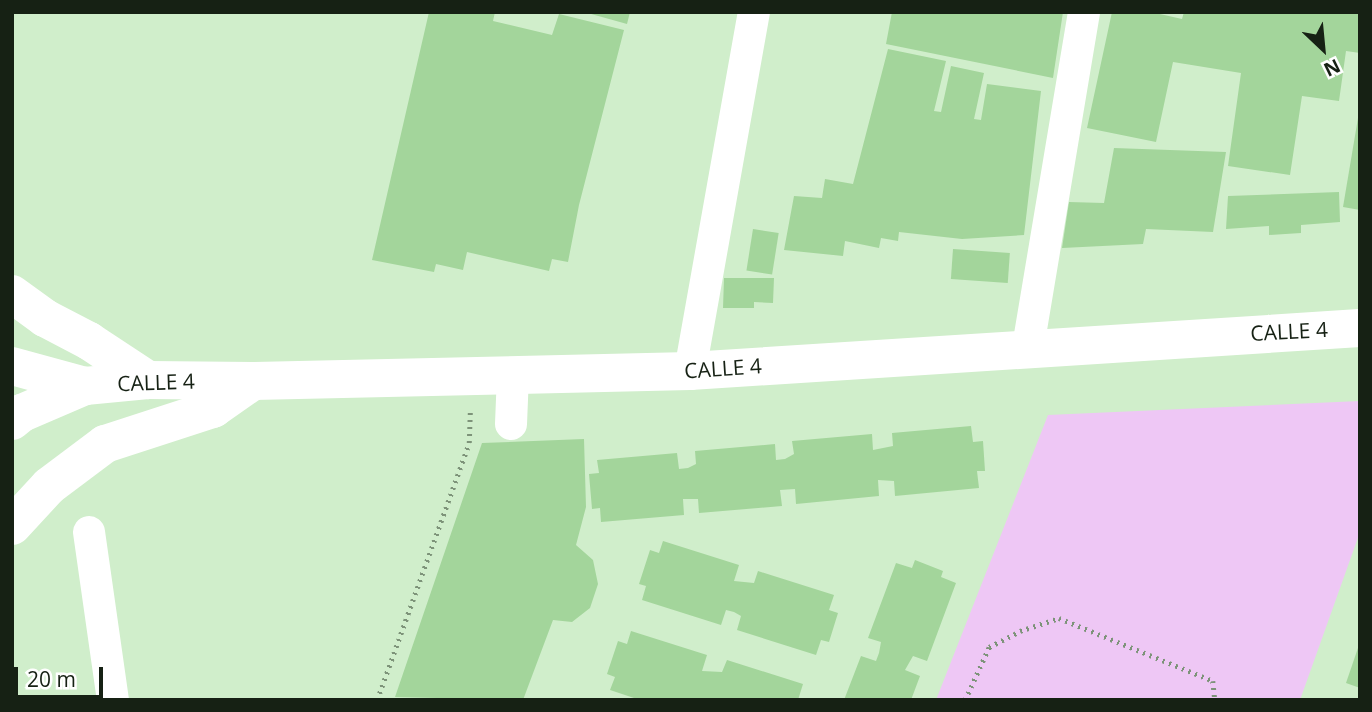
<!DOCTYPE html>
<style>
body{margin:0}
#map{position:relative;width:1372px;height:712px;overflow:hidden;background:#d0eecb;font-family:"Open Sans",sans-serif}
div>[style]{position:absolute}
.green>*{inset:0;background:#eec7f5}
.building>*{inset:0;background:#a3d59b;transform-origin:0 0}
.path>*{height:4.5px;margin-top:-2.25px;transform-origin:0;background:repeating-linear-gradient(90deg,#7d9379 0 2px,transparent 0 7px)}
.minor>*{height:32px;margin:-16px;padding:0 16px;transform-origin:16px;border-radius:16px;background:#fff}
.major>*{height:38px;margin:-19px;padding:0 19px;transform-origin:19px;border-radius:19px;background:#fff}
.highway>*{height:38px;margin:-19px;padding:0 19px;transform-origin:19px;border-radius:19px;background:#fff}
span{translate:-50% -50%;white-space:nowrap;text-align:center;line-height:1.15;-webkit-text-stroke:7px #fff;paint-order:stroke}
.street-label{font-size:21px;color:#162114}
.frame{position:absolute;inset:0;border:14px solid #162114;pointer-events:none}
.north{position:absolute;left:1288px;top:14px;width:70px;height:70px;-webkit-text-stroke:5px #fff;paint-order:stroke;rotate:154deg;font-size:19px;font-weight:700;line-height:28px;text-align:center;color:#162114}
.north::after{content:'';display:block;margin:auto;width:24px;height:32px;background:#162114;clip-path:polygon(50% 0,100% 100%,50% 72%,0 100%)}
.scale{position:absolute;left:14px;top:667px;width:89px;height:32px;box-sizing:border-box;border:4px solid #162114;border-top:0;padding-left:9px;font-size:21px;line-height:24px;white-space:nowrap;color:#162114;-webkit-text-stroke:5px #fff;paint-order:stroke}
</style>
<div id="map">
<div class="green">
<div style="clip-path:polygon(1360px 401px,1360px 532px,1300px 700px,936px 700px,1048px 415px)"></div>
</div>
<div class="building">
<div style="clip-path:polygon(429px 12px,495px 12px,493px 21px,552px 35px,559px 14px,624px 30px,579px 205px,568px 262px,552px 259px,549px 271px,467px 252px,463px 270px,436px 264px,434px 272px,372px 260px)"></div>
<div style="clip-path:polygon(584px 12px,630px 12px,627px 24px)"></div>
<div style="clip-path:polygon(892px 12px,1063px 12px,1053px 78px,886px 44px)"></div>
<div style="clip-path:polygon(1112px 12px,1151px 12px,1182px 19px,1184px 12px,1360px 12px,1360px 53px,1346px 51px,1339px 101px,1302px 96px,1290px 175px,1228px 166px,1241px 73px,1173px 62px,1156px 142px,1087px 128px)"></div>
<div style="clip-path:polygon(888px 49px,946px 61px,934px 111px,941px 112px,951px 66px,984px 73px,974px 119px,981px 120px,987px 84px,1041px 91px,1024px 235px,962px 239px,899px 232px,898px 241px,881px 238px,879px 248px,845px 241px,843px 256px,784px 250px,794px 196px,822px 198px,825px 179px,853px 184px)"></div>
<div style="clip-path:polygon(1358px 118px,1360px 118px,1360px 210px,1343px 207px)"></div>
<div style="clip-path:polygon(1114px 148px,1226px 152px,1213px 232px,1146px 229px,1143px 244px,1062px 248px,1069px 202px,1104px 203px)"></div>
<div style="clip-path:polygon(1339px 192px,1340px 222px,1301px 225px,1301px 233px,1269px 235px,1269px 226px,1226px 229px,1228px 196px)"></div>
<div style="left:753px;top:229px;width:26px;height:42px;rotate:9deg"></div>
<div style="left:953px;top:249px;width:57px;height:30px;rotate:4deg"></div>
<div style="clip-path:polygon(724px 278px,774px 278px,773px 303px,754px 302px,754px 308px,723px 308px)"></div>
<div style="clip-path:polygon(971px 426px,973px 442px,983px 441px,985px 471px,977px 471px,979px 488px,895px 496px,894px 481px,878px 480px,879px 496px,796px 504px,795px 489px,780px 490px,782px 506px,699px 513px,698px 499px,683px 499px,684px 515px,601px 522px,600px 508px,592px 509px,589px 474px,599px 473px,597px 460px,677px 453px,679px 469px,688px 468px,696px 464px,695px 451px,775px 444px,776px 460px,785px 459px,794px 454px,792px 441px,872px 434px,873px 450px,893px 446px,892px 433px)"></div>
<div style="clip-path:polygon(584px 439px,586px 507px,576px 545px,593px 560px,598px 584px,590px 608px,572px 622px,553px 620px,523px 700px,395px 697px,482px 443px)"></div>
<div style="clip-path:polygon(663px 541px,739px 565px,734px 581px,754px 583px,758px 571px,834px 595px,829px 610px,838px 613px,829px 642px,821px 640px,816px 655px,737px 630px,741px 616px,734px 612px,726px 610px,721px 625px,642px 600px,646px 586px,639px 584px,650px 550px,659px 553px)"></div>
<div style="clip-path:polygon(915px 560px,943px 571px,941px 577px,956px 583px,927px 661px,913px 656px,905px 670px,920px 676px,911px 700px,844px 700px,861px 656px,876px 661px,879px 653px,881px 642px,868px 638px,896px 563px,912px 568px)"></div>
<div style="clip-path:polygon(631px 631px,707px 655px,702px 671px,722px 672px,727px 660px,803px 684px,798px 700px,640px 700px,610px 690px,615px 677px,607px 674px,618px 641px,627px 644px)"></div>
<div style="clip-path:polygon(1359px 645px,1360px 645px,1360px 688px,1346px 683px)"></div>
</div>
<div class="path">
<div style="left:377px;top:700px;width:273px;rotate:-70.3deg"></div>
<div style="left:469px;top:443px;width:34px;rotate:-88deg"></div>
<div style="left:965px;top:700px;width:58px;rotate:-65.6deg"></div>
<div style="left:989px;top:647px;width:35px;rotate:-27deg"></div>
<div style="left:1020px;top:631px;width:41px;rotate:-18.4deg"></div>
<div style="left:1059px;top:618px;width:166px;rotate:22.2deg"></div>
<div style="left:1213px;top:681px;width:19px;rotate:84deg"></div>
</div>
<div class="minor">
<div style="left:1028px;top:347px;width:340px;rotate:-80.5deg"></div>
<div style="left:690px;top:371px;width:365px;rotate:-79.9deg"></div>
<div style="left:511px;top:424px;width:49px;rotate:-87.7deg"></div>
<div style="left:89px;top:532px;width:170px;rotate:81.9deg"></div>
</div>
<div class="major">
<div style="left:12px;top:366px;width:76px;rotate:15.3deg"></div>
<div style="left:85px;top:386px;width:63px;rotate:-5.4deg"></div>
<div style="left:148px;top:380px;width:105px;rotate:0.5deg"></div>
<div style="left:253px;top:381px;width:437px;rotate:-1.3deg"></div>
<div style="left:690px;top:371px;width:671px;rotate:-3.67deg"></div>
<div style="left:12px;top:421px;width:13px;rotate:-39deg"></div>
<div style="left:22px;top:413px;width:69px;rotate:-23.2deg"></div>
<div style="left:12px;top:526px;width:54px;rotate:-47.2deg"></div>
<div style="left:49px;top:486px;width:70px;rotate:-36.9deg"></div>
<div style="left:105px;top:444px;width:114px;rotate:-18deg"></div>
<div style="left:213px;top:409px;width:49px;rotate:-35deg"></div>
</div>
<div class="highway">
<div style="left:12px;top:294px;width:41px;rotate:36deg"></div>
<div style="left:45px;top:318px;width:50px;rotate:27.6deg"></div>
<div style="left:89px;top:341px;width:71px;rotate:33.5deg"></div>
</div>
<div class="street-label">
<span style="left:1289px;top:331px;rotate:-3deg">CALLE 4</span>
<span style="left:723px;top:368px;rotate:-4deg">CALLE 4</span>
<span style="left:156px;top:382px;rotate:-2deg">CALLE 4</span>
</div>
<div class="frame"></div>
<div class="north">N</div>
<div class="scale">20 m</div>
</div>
